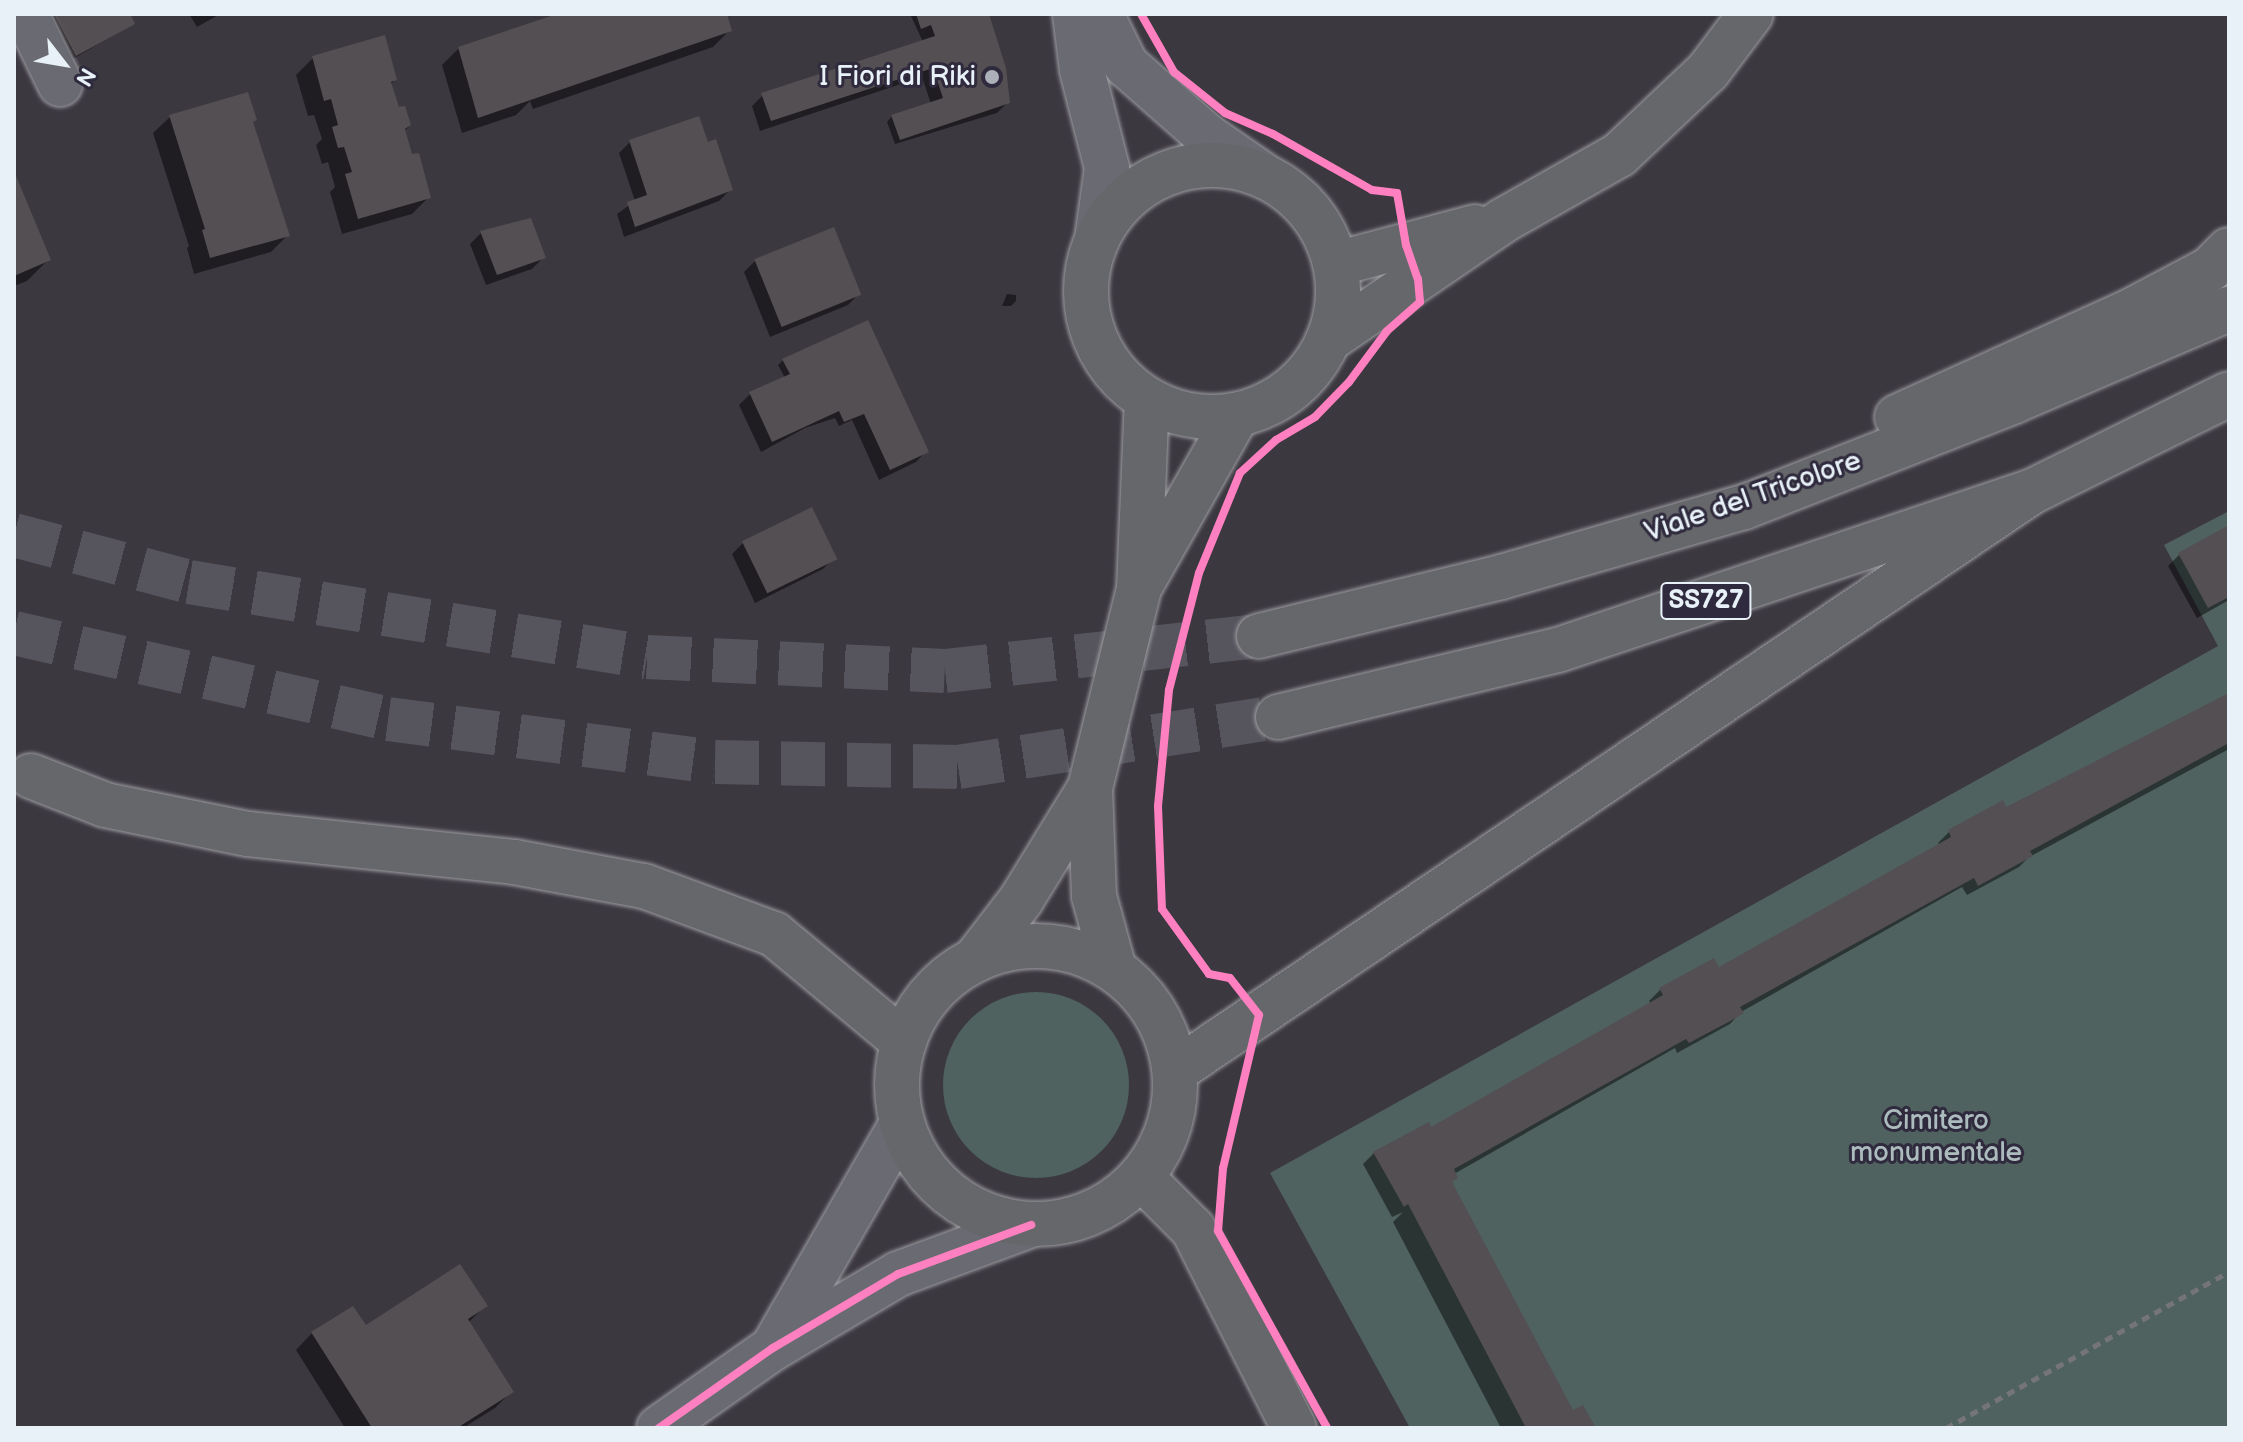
<!DOCTYPE html>
<style>
body{margin:0}
#map{position:relative;width:2243px;height:1442px;overflow:hidden;background:#3c3840;font-family:"Balsamiq Sans",sans-serif}
div>[style]{position:absolute}
.green>*{inset:0;background:#4f625f}
.round{border-radius:50%}
.shadow>*{inset:0;background:#0007}
.building>*{inset:0;background:#534f52;transform-origin:0 0}
.highway-tunnel>*{height:44px;margin-top:-22px;transform-origin:0;background:repeating-linear-gradient(90deg,#56545c 0 44px,transparent 0 66px)}
.path>*{height:5px;margin-top:-2.5px;transform-origin:0;background:repeating-linear-gradient(90deg,#747479 0 8px,transparent 0 14px)}
.roads{filter:drop-shadow(0 0 2px #9d9da2) drop-shadow(0 0 2px #9d9da2)}
.street>*{height:44px;margin:-22px;padding:0 22px;transform-origin:22px;border-radius:22px;background:#6a6b72}
.secondary>*{height:44px;margin:-22px;padding:0 22px;transform-origin:22px;border-radius:22px;background:#6a6b72}
.primary>*{height:44px;margin:-22px;padding:0 22px;transform-origin:22px;border-radius:22px;background:#66676a}
.primary>.ring{margin:-22px;padding:0;box-sizing:content-box;background:none;border:44px solid #66676a;border-radius:50%}
.highway>*{height:44px;margin:-22px;padding:0 22px;transform-origin:22px;border-radius:22px;background:#66676a}
.cycleway>*{height:8px;margin:-4px;padding:0 4px;transform-origin:4px;border-radius:4px;background:#ff80c0}
.dots>*{width:22px;height:22px;translate:-50% -50%;box-sizing:border-box;border:4px solid #2f2a3d;border-radius:50%}
span{translate:-50% -50%;white-space:nowrap;text-align:center;line-height:1.15;-webkit-text-stroke:6px #2f2a3d;paint-order:stroke}
.shield-label span{padding:2px 6px;background:#2f2a3d;border:2px solid;border-radius:6px;-webkit-text-stroke-width:0}
.shield-label{font-size:26px;color:#e8f1f8;font-weight:700}
.poi-label{font-size:28px;color:#e8f1f8}
.right{translate:-100% -50%;text-align:right}
.street-label{font-size:28px;color:#e8f1f8}
.park-label{font-size:28px;color:#acbbbd}
.frame{position:absolute;inset:0;border:16px solid #e8f1f8;pointer-events:none}
.north{position:absolute;left:24px;top:24px;width:80px;height:80px;-webkit-text-stroke:6px #2f2a3d;paint-order:stroke;rotate:121deg;font-size:22px;font-weight:700;line-height:32px;text-align:center;color:#e8f1f8}
.north::after{content:'';display:block;margin:auto;width:28px;height:36px;background:#e8f1f8;clip-path:polygon(50% 0,100% 100%,50% 72%,0 100%)}
</style>
<div id="map">
<div class="green">
<div style="clip-path:polygon(2229px 511px,2229px 1428px,1410px 1428px,1270px 1173px,2218px 646px,2164px 545px)"></div>
<div class="round" style="left:943px;top:992px;width:186px;height:186px"></div>
</div>
<div class="shadow">
<div style="clip-path:polygon(38px 14px,128px 14px,133px 24px,71px 60px)"></div>
<div style="clip-path:polygon(189px 14px,220px 14px,197px 27px)"></div>
<div style="clip-path:polygon(563px 14px,725px 14px,730px 30px,713px 47px,533px 109px,530px 101px,516px 115px,462px 133px,442px 65px,459px 48px)"></div>
<div style="clip-path:polygon(910px 14px,986px 14px,1008px 102px,997px 113px,895px 144px,887px 122px,892px 116px,931px 104px,922px 77px,760px 131px,752px 106px,763px 95px,923px 42px)"></div>
<div style="clip-path:polygon(313px 58px,395px 80px,390px 85px,397px 110px,403px 108px,409px 127px,403px 132px,429px 197px,412px 214px,342px 234px,330px 192px,335px 187px,328px 162px,322px 164px,316px 145px,322px 139px,314px 115px,308px 116px,296px 75px)"></div>
<div style="clip-path:polygon(170px 117px,251px 123px,288px 235px,271px 252px,194px 274px,187px 248px,189px 246px,153px 133px)"></div>
<div style="clip-path:polygon(630px 142px,730px 190px,719px 201px,624px 237px,617px 214px,635px 201px,619px 153px)"></div>
<div style="clip-path:polygon(14px 177px,48px 260px,27px 281px,14px 286px)"></div>
<div style="clip-path:polygon(481px 233px,543px 258px,532px 269px,486px 285px,470px 244px)"></div>
<div style="clip-path:polygon(755px 261px,859px 294px,848px 305px,770px 337px,744px 272px)"></div>
<div style="clip-path:polygon(1007px 294px,1016px 295px,1016px 301px,1011px 306px,1002px 306px)"></div>
<div style="clip-path:polygon(783px 360px,926px 451px,916px 462px,879px 480px,852px 420px,839px 426px,835px 418px,805px 428px,761px 452px,739px 405px,750px 394px,785px 378px,778px 365px)"></div>
<div style="clip-path:polygon(2229px 527px,2229px 600px,2197px 618px,2168px 566px,2179px 555px)"></div>
<div style="clip-path:polygon(743px 543px,834px 558px,823px 569px,755px 603px,732px 554px)"></div>
<div style="clip-path:polygon(2229px 695px,2229px 749px,2029px 857px,2019px 867px,1967px 895px,1962px 887px,1741px 1012px,1730px 1024px,1677px 1053px,1675px 1048px,1454px 1174px,1450px 1183px,1570px 1410px,1594px 1428px,1501px 1428px,1393px 1222px,1403px 1212px,1392px 1217px,1363px 1164px,1374px 1153px,1430px 1129px,1651px 1004px,1649px 1001px,1660px 990px,1718px 970px,1940px 846px,1938px 843px,1949px 832px,2006px 809px)"></div>
<div style="clip-path:polygon(485px 1306px,468px 1323px,512px 1391px,495px 1408px,463px 1428px,345px 1428px,296px 1350px,312px 1333px,365px 1328px)"></div>
</div>
<div class="building">
<div style="clip-path:polygon(54px 14px,130px 14px,135px 24px,76px 56px)"></div>
<div style="clip-path:polygon(557px 14px,727px 14px,732px 31px,478px 118px,458px 47px)"></div>
<div style="clip-path:polygon(916px 14px,989px 14px,1006px 68px,1010px 103px,900px 140px,891px 115px,943px 98px,933px 68px,771px 121px,761px 93px,935px 36px,931px 25px,921px 29px)"></div>
<div style="clip-path:polygon(385px 35px,397px 80px,391px 82px,399px 107px,405px 106px,411px 125px,405px 129px,412px 154px,419px 153px,431px 198px,358px 219px,345px 174px,352px 172px,344px 147px,338px 148px,332px 127px,338px 125px,331px 99px,324px 101px,312px 56px)"></div>
<div style="clip-path:polygon(248px 92px,257px 120px,253px 122px,290px 236px,210px 258px,202px 230px,205px 229px,169px 115px)"></div>
<div style="clip-path:polygon(699px 116px,708px 142px,716px 139px,733px 190px,635px 227px,627px 202px,647px 195px,629px 140px)"></div>
<div style="clip-path:polygon(14px 171px,51px 260px,14px 276px)"></div>
<div style="clip-path:polygon(531px 218px,546px 258px,497px 275px,480px 231px)"></div>
<div style="left:834px;top:227px;width:73px;height:86px;rotate:68deg"></div>
<div style="clip-path:polygon(868px 320px,929px 452px,890px 470px,864px 414px,844px 422px,839px 411px,772px 442px,749px 392px,790px 374px,782px 359px)"></div>
<div style="left:812px;top:507px;width:58px;height:78px;rotate:64deg"></div>
<div style="clip-path:polygon(2229px 525px,2229px 597px,2208px 608px,2178px 553px)"></div>
<div style="clip-path:polygon(2229px 693px,2229px 743px,2030px 851px,2033px 856px,1978px 886px,1974px 878px,1740px 1007px,1744px 1013px,1734px 1019px,1689px 1043px,1686px 1039px,1454px 1169px,1458px 1178px,1452px 1182px,1573px 1410px,1583px 1405px,1596px 1428px,1526px 1428px,1408px 1204px,1404px 1207px,1373px 1152px,1429px 1122px,1431px 1127px,1663px 995px,1659px 988px,1714px 958px,1719px 967px,1951px 837px,1948px 830px,2003px 800px,2006px 807px)"></div>
<div style="clip-path:polygon(460px 1264px,488px 1306px,468px 1319px,514px 1392px,457px 1428px,372px 1428px,311px 1332px,353px 1306px,366px 1325px)"></div>
</div>
<div class="highway-tunnel">
<div style="left:14px;top:535px;width:181px;rotate:15deg"></div>
<div style="left:189px;top:582px;width:464px;rotate:9.3deg"></div>
<div style="left:647px;top:657px;width:298px;rotate:2.7deg"></div>
<div style="left:945px;top:671px;width:316px;rotate:-6.4deg"></div>
<div style="left:14px;top:633px;width:384px;rotate:12.9deg"></div>
<div style="left:388px;top:719px;width:330px;rotate:7.5deg"></div>
<div style="left:715px;top:762px;width:243px;rotate:1.2deg"></div>
<div style="left:958px;top:767px;width:324px;rotate:-8.9deg"></div>
</div>
<div class="path">
<div style="left:1946px;top:1428px;width:323px;rotate:-28.9deg"></div>
</div>
<div class="roads">
<div class="street">
<div style="left:26px;top:14px;width:78px;rotate:64.1deg"></div>
</div>
<div class="secondary">
<div style="left:1075px;top:14px;width:56px;rotate:82.9deg"></div>
<div style="left:1082px;top:70px;width:101px;rotate:75.7deg"></div>
<div style="left:1107px;top:168px;width:72px;rotate:98deg"></div>
<div style="left:1101px;top:14px;width:57px;rotate:63.9deg"></div>
<div style="left:1126px;top:65px;width:109px;rotate:41.3deg"></div>
<div style="left:1208px;top:137px;width:67px;rotate:34.6deg"></div>
<div style="left:774px;top:1346px;width:257px;rotate:-60.1deg"></div>
<div style="left:659px;top:1428px;width:139px;rotate:-35.1deg"></div>
<div style="left:773px;top:1348px;width:145px;rotate:-30.6deg"></div>
<div style="left:898px;top:1274px;width:142px;rotate:-20.2deg"></div>
</div>
<div class="primary">
<div class="ring" style="left:1086px;top:165px;width:208px;height:208px"></div>
<div style="left:1143px;top:581px;width:191px;rotate:-60.5deg"></div>
<div class="ring" style="left:897px;top:946px;width:234px;height:234px"></div>
<div style="left:975px;top:960px;width:76px;rotate:-52.5deg"></div>
<div style="left:1021px;top:900px;width:132px;rotate:-58.4deg"></div>
<div style="left:1114px;top:969px;width:76px;rotate:-105.3deg"></div>
<div style="left:1094px;top:896px;width:108px;rotate:-92.1deg"></div>
<div style="left:1090px;top:788px;width:206px;rotate:-76.2deg"></div>
<div style="left:1139px;top:588px;width:188px;rotate:-87.6deg"></div>
<div style="left:1141px;top:1177px;width:74px;rotate:45deg"></div>
<div style="left:1193px;top:1229px;width:223px;rotate:63.1deg"></div>
</div>
<div class="highway">
<div style="left:1336px;top:264px;width:144px;rotate:-14.9deg"></div>
<div style="left:1328px;top:340px;width:213px;rotate:-34.3deg"></div>
<div style="left:1504px;top:220px;width:132px;rotate:-29.5deg"></div>
<div style="left:1619px;top:155px;width:122px;rotate:-43.3deg"></div>
<div style="left:1708px;top:71px;width:71px;rotate:-53deg"></div>
<div style="left:1897px;top:417px;width:259px;rotate:-24.4deg"></div>
<div style="left:2133px;top:310px;width:87px;rotate:-28deg"></div>
<div style="left:2210px;top:269px;width:27px;rotate:-45deg"></div>
<div style="left:1259px;top:636px;width:249px;rotate:-13.7deg"></div>
<div style="left:1501px;top:577px;width:253px;rotate:-16.1deg"></div>
<div style="left:1744px;top:507px;width:290px;rotate:-21.4deg"></div>
<div style="left:2014px;top:401px;width:234px;rotate:-23.2deg"></div>
<div style="left:1278px;top:717px;width:288px;rotate:-13.5deg"></div>
<div style="left:1558px;top:650px;width:499px;rotate:-18.5deg"></div>
<div style="left:2031px;top:492px;width:221px;rotate:-26.3deg"></div>
<div style="left:31px;top:776px;width:79px;rotate:21.4deg"></div>
<div style="left:105px;top:805px;width:146px;rotate:11.5deg"></div>
<div style="left:248px;top:834px;width:267px;rotate:6deg"></div>
<div style="left:514px;top:862px;width:132px;rotate:10.5deg"></div>
<div style="left:644px;top:886px;width:139px;rotate:20.3deg"></div>
<div style="left:774px;top:934px;width:169px;rotate:39.7deg"></div>
<div style="left:1175px;top:1071px;width:1033px;rotate:-34.07deg"></div>
</div>
</div>
<div class="cycleway">
<div style="left:1141px;top:14px;width:67px;rotate:60.4deg"></div>
<div style="left:1174px;top:72px;width:65px;rotate:38.8deg"></div>
<div style="left:1225px;top:113px;width:52px;rotate:23.6deg"></div>
<div style="left:1273px;top:134px;width:114px;rotate:29.5deg"></div>
<div style="left:1372px;top:190px;width:25px;rotate:7deg"></div>
<div style="left:1397px;top:193px;width:53px;rotate:80.2deg"></div>
<div style="left:1406px;top:245px;width:36px;rotate:71deg"></div>
<div style="left:1418px;top:279px;width:23px;rotate:85deg"></div>
<div style="left:1420px;top:302px;width:44px;rotate:138.7deg"></div>
<div style="left:1387px;top:331px;width:64px;rotate:126.7deg"></div>
<div style="left:1349px;top:382px;width:49px;rotate:134.2deg"></div>
<div style="left:1315px;top:417px;width:45px;rotate:149.5deg"></div>
<div style="left:1276px;top:440px;width:49px;rotate:137.5deg"></div>
<div style="left:1240px;top:473px;width:108px;rotate:112.3deg"></div>
<div style="left:1199px;top:573px;width:121px;rotate:104.4deg"></div>
<div style="left:1169px;top:690px;width:117px;rotate:95.4deg"></div>
<div style="left:1158px;top:806px;width:103px;rotate:87.8deg"></div>
<div style="left:1162px;top:909px;width:80px;rotate:54.1deg"></div>
<div style="left:1209px;top:974px;width:21px;rotate:11deg"></div>
<div style="left:1230px;top:978px;width:47px;rotate:51.9deg"></div>
<div style="left:1259px;top:1015px;width:157px;rotate:103.2deg"></div>
<div style="left:1223px;top:1168px;width:63px;rotate:94.5deg"></div>
<div style="left:1218px;top:1231px;width:225px;rotate:61deg"></div>
<div style="left:659px;top:1428px;width:139px;rotate:-35.1deg"></div>
<div style="left:773px;top:1348px;width:145px;rotate:-30.6deg"></div>
<div style="left:898px;top:1274px;width:142px;rotate:-20.2deg"></div>
</div>
<div class="dots">
<div style="left:992px;top:77px;background:#acb0b8"></div>
</div>
<div class="shield-label">
<span style="left:1706px;top:601px">SS727</span>
</div>
<div class="poi-label">
<span class="right" style="left:976px;top:77px">I Fiori di Riki</span>
</div>
<div class="street-label">
<span style="left:1753px;top:497px;rotate:-19deg">Viale del Tricolore</span>
</div>
<div class="park-label">
<span style="left:1936px;top:1137px">Cimitero<br>monumentale</span>
</div>
<div class="frame"></div>
<div class="north">N</div>
</div>
